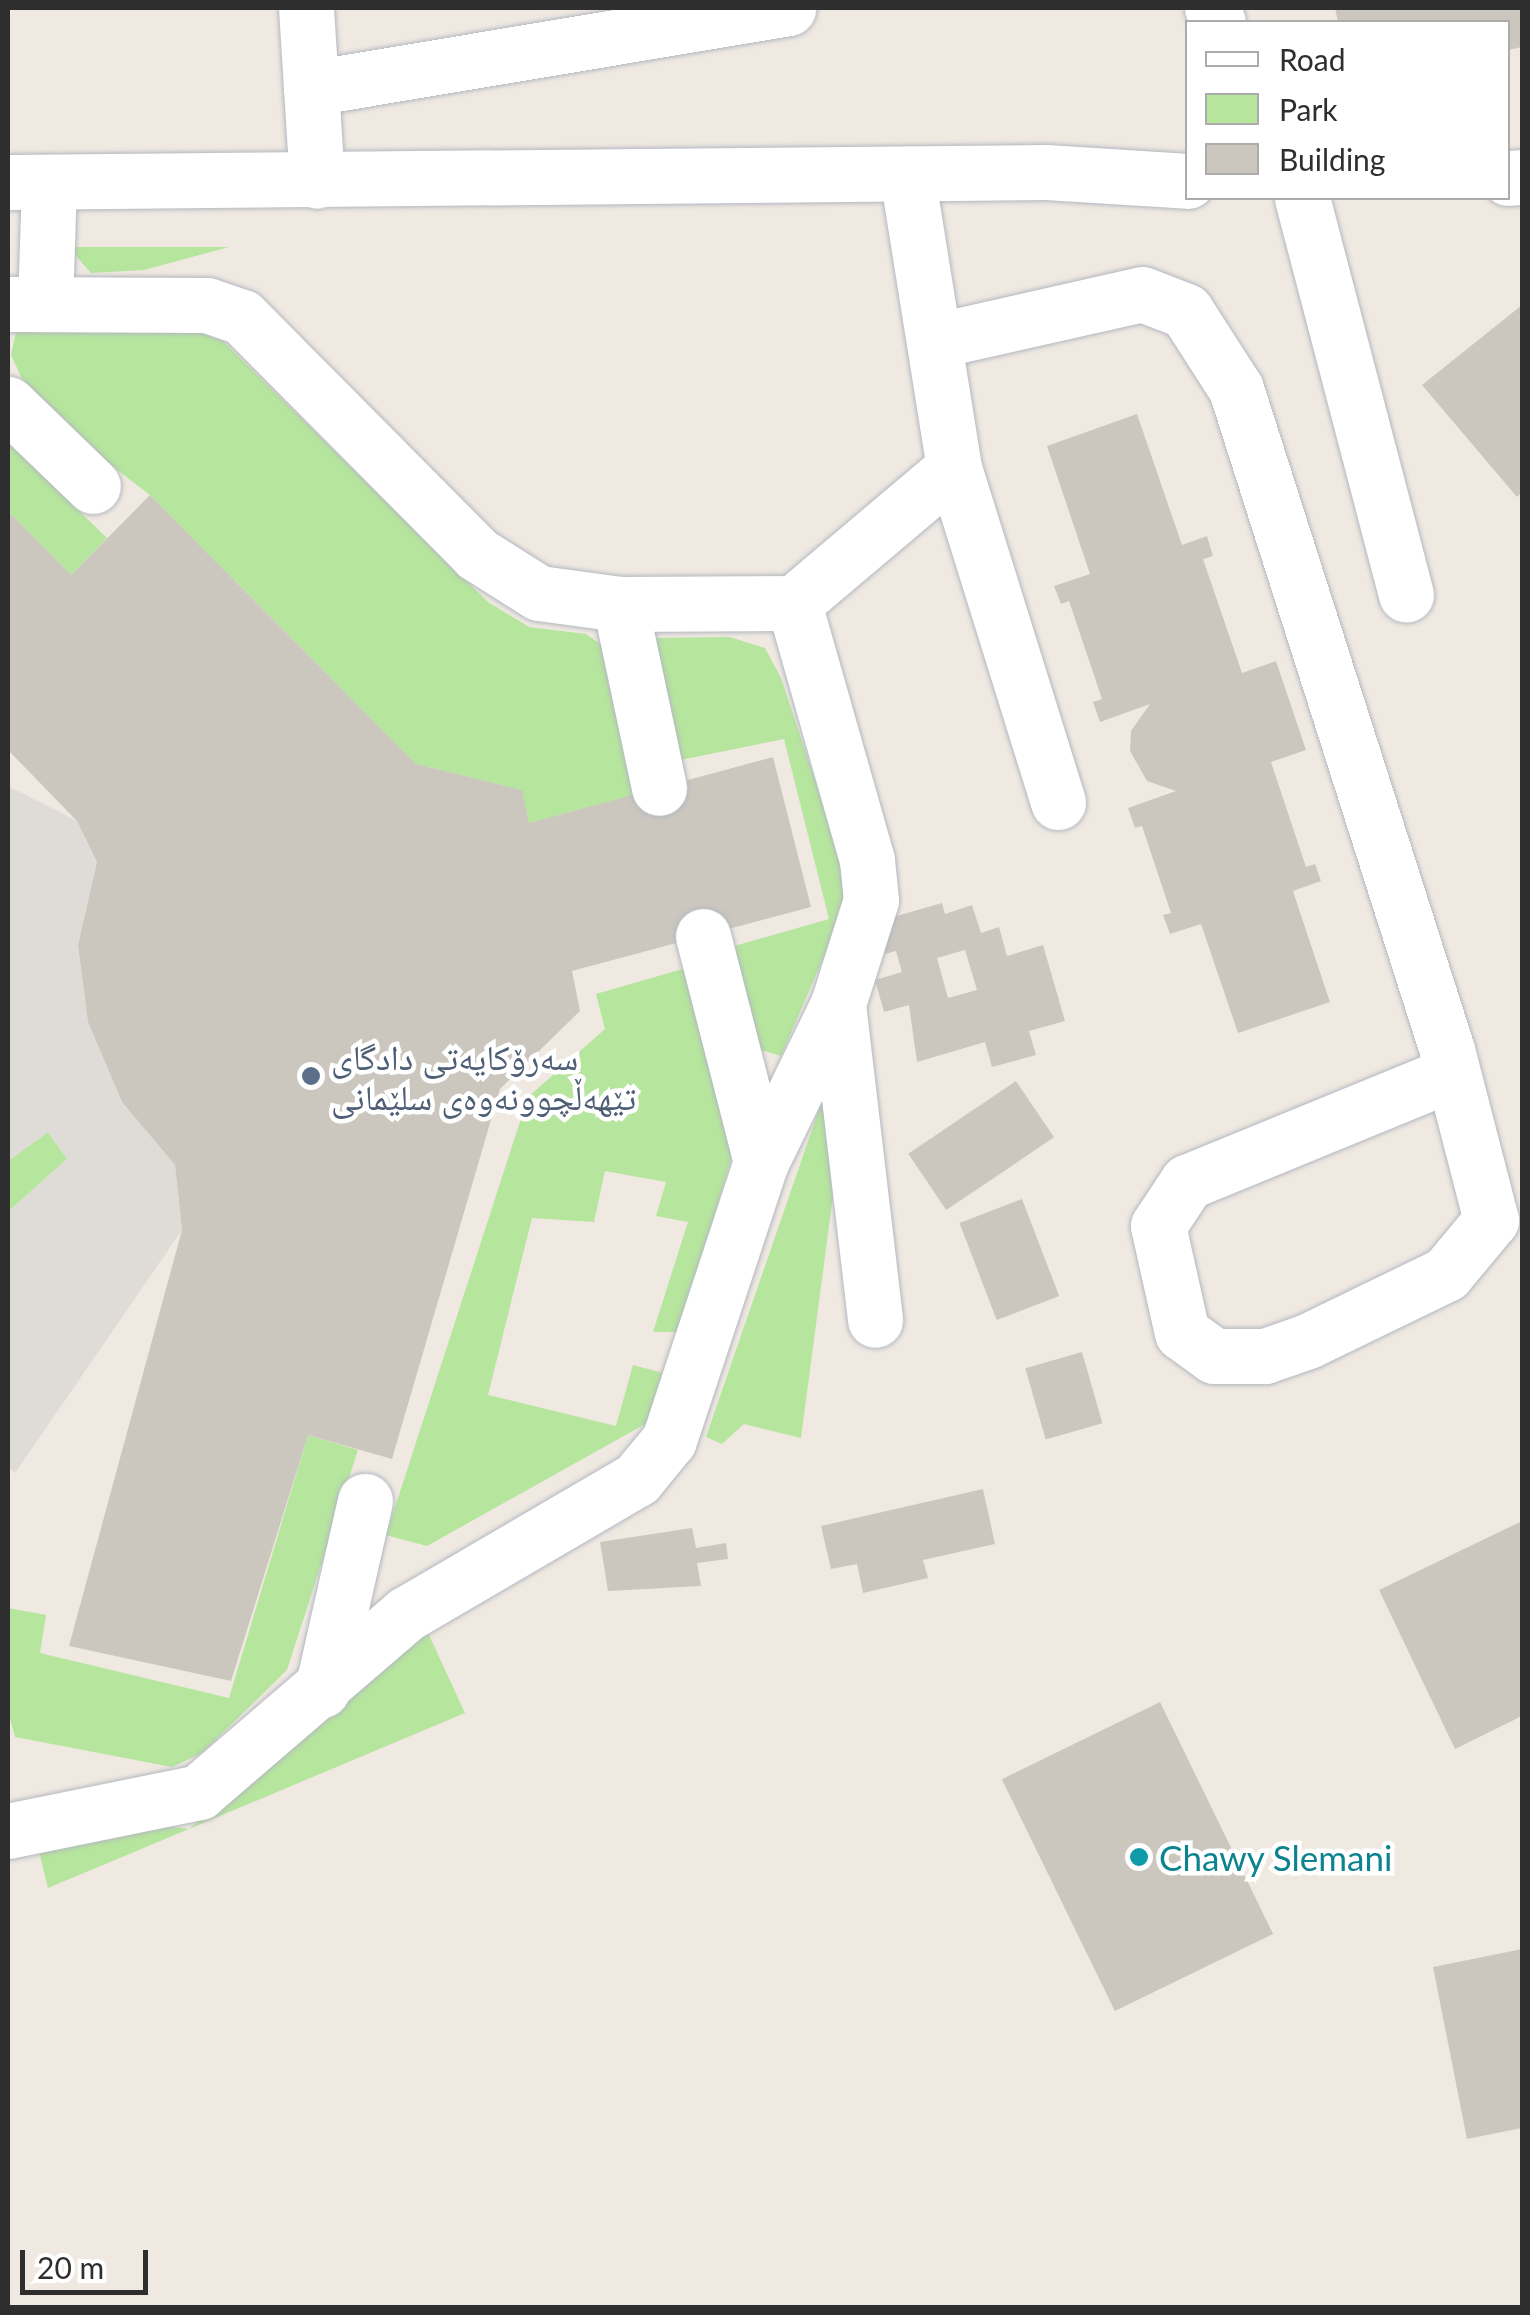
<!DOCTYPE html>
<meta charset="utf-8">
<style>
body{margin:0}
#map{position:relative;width:1530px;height:2315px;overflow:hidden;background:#efe9e1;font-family:Lato,"Noto Naskh Arabic",sans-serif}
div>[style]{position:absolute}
.green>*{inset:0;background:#b6e59e}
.plaza>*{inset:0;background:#dfdcd8}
.building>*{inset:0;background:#cbc7bf;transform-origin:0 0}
.roads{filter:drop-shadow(0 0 2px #b4b7c1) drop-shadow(0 0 2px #b4b7c1)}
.minor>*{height:55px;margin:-27.5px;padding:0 27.5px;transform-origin:27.5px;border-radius:27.5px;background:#fff}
.dots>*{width:28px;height:28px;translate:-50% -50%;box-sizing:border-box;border:5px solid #fff;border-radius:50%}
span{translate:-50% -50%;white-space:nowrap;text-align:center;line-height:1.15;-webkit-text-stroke:9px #fff;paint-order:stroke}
.service-label{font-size:35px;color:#4e5e75}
.left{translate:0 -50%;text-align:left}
.culture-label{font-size:35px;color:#0d838f}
.frame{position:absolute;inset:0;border:10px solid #2e2e2e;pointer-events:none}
.legend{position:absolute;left:1185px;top:20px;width:325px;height:180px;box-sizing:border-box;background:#fff;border:2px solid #ababab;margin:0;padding:12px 18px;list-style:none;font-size:30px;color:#2e2e2e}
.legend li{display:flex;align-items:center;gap:20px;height:50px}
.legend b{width:50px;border:2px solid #ababab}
.scale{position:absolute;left:20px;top:2250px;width:128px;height:45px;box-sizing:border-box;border:5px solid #2e2e2e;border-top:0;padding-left:12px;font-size:30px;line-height:35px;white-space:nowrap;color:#2e2e2e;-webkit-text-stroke:8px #fff;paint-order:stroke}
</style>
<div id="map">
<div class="green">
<div style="clip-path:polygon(68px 247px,229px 247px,144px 270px,91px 273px)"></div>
<div style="clip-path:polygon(55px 325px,188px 328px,223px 341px,488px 602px,529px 627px,586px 634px,602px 645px,642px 793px,529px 823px,521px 790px,416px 764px,150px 495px,35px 407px,11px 355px,16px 332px)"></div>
<div style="clip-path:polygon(8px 442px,107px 538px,71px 575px,8px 511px)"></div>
<div style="clip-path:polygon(730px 637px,765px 648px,781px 678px,852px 891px,781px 1056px,758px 1049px,724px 949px,829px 919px,784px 739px,666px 763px,655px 638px)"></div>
<div style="clip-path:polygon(693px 966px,735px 1146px,680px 1332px,653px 1332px,688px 1222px,656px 1216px,666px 1182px,605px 1171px,594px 1222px,532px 1218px,488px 1395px,616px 1426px,633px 1365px,667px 1374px,647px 1423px,427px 1546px,386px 1535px,528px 1097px,605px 1029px,596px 994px)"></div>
<div style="clip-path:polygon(824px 1095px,834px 1188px,801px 1438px,744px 1424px,722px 1444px,706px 1437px)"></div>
<div style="clip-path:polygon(48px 1132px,67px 1159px,8px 1212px,8px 1161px)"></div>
<div style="clip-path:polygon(308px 1435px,358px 1450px,287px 1670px,202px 1753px,172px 1767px,15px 1737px,8px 1711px,8px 1608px,46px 1615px,40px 1653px,229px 1698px)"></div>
<div style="clip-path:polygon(423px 1622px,465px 1713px,189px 1829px,48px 1888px,38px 1848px,130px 1821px,189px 1829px)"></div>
</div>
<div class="plaza">
<div style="clip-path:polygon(8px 786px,77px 821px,97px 862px,78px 945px,88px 1022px,122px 1102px,175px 1165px,182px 1230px,15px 1473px,8px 1467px,8px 1212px,67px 1159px,48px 1132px,8px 1161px)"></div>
</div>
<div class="building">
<div style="clip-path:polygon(1335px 8px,1522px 8px,1522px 47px,1508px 50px,1508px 22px,1338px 22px)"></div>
<div style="clip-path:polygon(1522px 305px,1522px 492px,1517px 497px,1422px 385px)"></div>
<div style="clip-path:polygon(1137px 414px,1182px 545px,1207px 536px,1213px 556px,1203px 559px,1242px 673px,1276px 661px,1306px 750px,1271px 762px,1306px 867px,1315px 864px,1321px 881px,1293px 891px,1330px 1002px,1238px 1033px,1201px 924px,1170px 934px,1163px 915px,1171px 913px,1142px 826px,1135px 828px,1128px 808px,1176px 791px,1147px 781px,1130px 751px,1131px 731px,1150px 704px,1100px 722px,1093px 702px,1102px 699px,1069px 601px,1061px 604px,1054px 586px,1090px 574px,1047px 446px)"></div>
<div style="clip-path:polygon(150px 495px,416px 764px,522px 790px,529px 823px,773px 757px,811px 907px,572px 971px,580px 1011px,500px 1089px,392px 1459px,308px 1435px,231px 1681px,69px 1646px,182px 1230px,175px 1165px,122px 1102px,88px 1022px,78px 945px,97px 862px,77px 821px,8px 750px,8px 511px,71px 575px)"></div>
<div style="clip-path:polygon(evenodd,942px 903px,945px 914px,972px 905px,981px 933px,999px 927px,1007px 956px,1043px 945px,1065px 1021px,1029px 1031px,1036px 1055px,992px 1067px,985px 1042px,917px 1062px,909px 1005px,884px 1012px,875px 980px,902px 972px,896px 951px,885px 954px,876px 922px,942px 903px,965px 950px,977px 990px,948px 998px,937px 958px,965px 950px)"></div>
<div style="left:1016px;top:1081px;width:68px;height:130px;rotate:56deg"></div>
<div style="left:1022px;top:1199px;width:104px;height:67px;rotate:69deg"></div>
<div style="left:1082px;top:1352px;width:74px;height:59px;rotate:74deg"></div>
<div style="clip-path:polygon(983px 1489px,995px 1544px,923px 1560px,928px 1578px,863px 1593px,857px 1564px,831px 1569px,821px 1526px)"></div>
<div style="clip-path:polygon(1522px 1521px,1522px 1716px,1455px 1749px,1379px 1590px)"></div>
<div style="clip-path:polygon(692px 1528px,696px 1548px,726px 1543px,728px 1559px,697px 1563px,701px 1586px,608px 1591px,600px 1542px)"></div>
<div style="left:1160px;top:1702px;width:258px;height:176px;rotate:64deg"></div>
<div style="clip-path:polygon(1522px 1949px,1522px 2128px,1467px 2139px,1433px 1967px)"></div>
</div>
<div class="roads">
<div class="minor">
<div style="left:306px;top:8px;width:173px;rotate:86.4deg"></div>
<div style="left:1212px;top:8px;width:15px;rotate:67deg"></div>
<div style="left:311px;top:88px;width:484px;rotate:-9.5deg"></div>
<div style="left:1508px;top:178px;width:14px;rotate:-4deg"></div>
<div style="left:8px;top:182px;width:1038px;rotate:-0.55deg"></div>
<div style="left:1046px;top:172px;width:142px;rotate:3.6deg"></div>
<div style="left:1302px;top:198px;width:410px;rotate:75.3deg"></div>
<div style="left:8px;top:304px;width:199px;rotate:0.3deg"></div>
<div style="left:207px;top:305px;width:37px;rotate:19deg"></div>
<div style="left:242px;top:317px;width:334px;rotate:45.2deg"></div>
<div style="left:477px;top:554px;width:73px;rotate:32.2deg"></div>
<div style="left:539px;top:593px;width:82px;rotate:7.7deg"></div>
<div style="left:620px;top:604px;width:174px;rotate:-0.3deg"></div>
<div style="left:794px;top:603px;width:209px;rotate:-40.2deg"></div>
<div style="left:954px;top:468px;width:298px;rotate:-99.1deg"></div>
<div style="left:45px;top:304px;width:122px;rotate:-88.1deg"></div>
<div style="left:934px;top:341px;width:213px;rotate:-12.7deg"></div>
<div style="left:1142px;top:294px;width:47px;rotate:21.1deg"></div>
<div style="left:1186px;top:311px;width:93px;rotate:57.3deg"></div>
<div style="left:1236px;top:389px;width:694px;rotate:72.3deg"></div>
<div style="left:1447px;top:1050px;width:176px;rotate:75.5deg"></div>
<div style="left:1491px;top:1220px;width:70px;rotate:129.8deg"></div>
<div style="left:1446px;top:1274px;width:153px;rotate:154.1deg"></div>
<div style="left:1308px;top:1341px;width:46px;rotate:160.8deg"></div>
<div style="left:1265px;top:1356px;width:51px;rotate:180deg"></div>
<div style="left:1214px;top:1356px;width:39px;rotate:-144deg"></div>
<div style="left:1182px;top:1333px;width:110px;rotate:-102.6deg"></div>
<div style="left:1158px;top:1226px;width:53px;rotate:-56.6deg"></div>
<div style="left:1187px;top:1182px;width:287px;rotate:-22.3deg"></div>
<div style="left:8px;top:404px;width:118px;rotate:44deg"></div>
<div style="left:954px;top:468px;width:350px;rotate:72.7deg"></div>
<div style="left:620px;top:604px;width:188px;rotate:78deg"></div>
<div style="left:703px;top:936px;width:233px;rotate:75.6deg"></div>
<div style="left:838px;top:1004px;width:318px;rotate:83.3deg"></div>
<div style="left:322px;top:1690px;width:194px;rotate:-77.2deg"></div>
<div style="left:8px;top:1831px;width:195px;rotate:-11.5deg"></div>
<div style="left:199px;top:1792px;width:273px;rotate:-40.7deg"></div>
<div style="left:406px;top:1614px;width:268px;rotate:-30.3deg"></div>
<div style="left:637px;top:1479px;width:50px;rotate:-50.6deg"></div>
<div style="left:669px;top:1440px;width:293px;rotate:-71.7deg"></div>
<div style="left:761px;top:1162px;width:176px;rotate:-64deg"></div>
<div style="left:838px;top:1004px;width:109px;rotate:-72.4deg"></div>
<div style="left:871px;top:900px;width:40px;rotate:-95.7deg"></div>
<div style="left:867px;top:860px;width:267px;rotate:-105.9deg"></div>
</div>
</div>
<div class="dots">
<div style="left:311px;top:1076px;background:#5c6f8a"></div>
<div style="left:1139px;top:1857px;background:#0f9aa8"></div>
</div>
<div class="service-label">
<span class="left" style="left:331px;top:1076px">سەرۆکایەتی دادگای<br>تێهەڵچوونەوەی سلێمانی</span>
</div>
<div class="culture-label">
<span class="left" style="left:1159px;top:1857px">Chawy Slemani</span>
</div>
<div class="frame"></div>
<ul class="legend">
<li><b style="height:12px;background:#fff"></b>Road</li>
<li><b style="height:28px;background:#b6e59e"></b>Park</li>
<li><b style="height:28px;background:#cbc7bf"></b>Building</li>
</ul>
<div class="scale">20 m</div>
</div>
